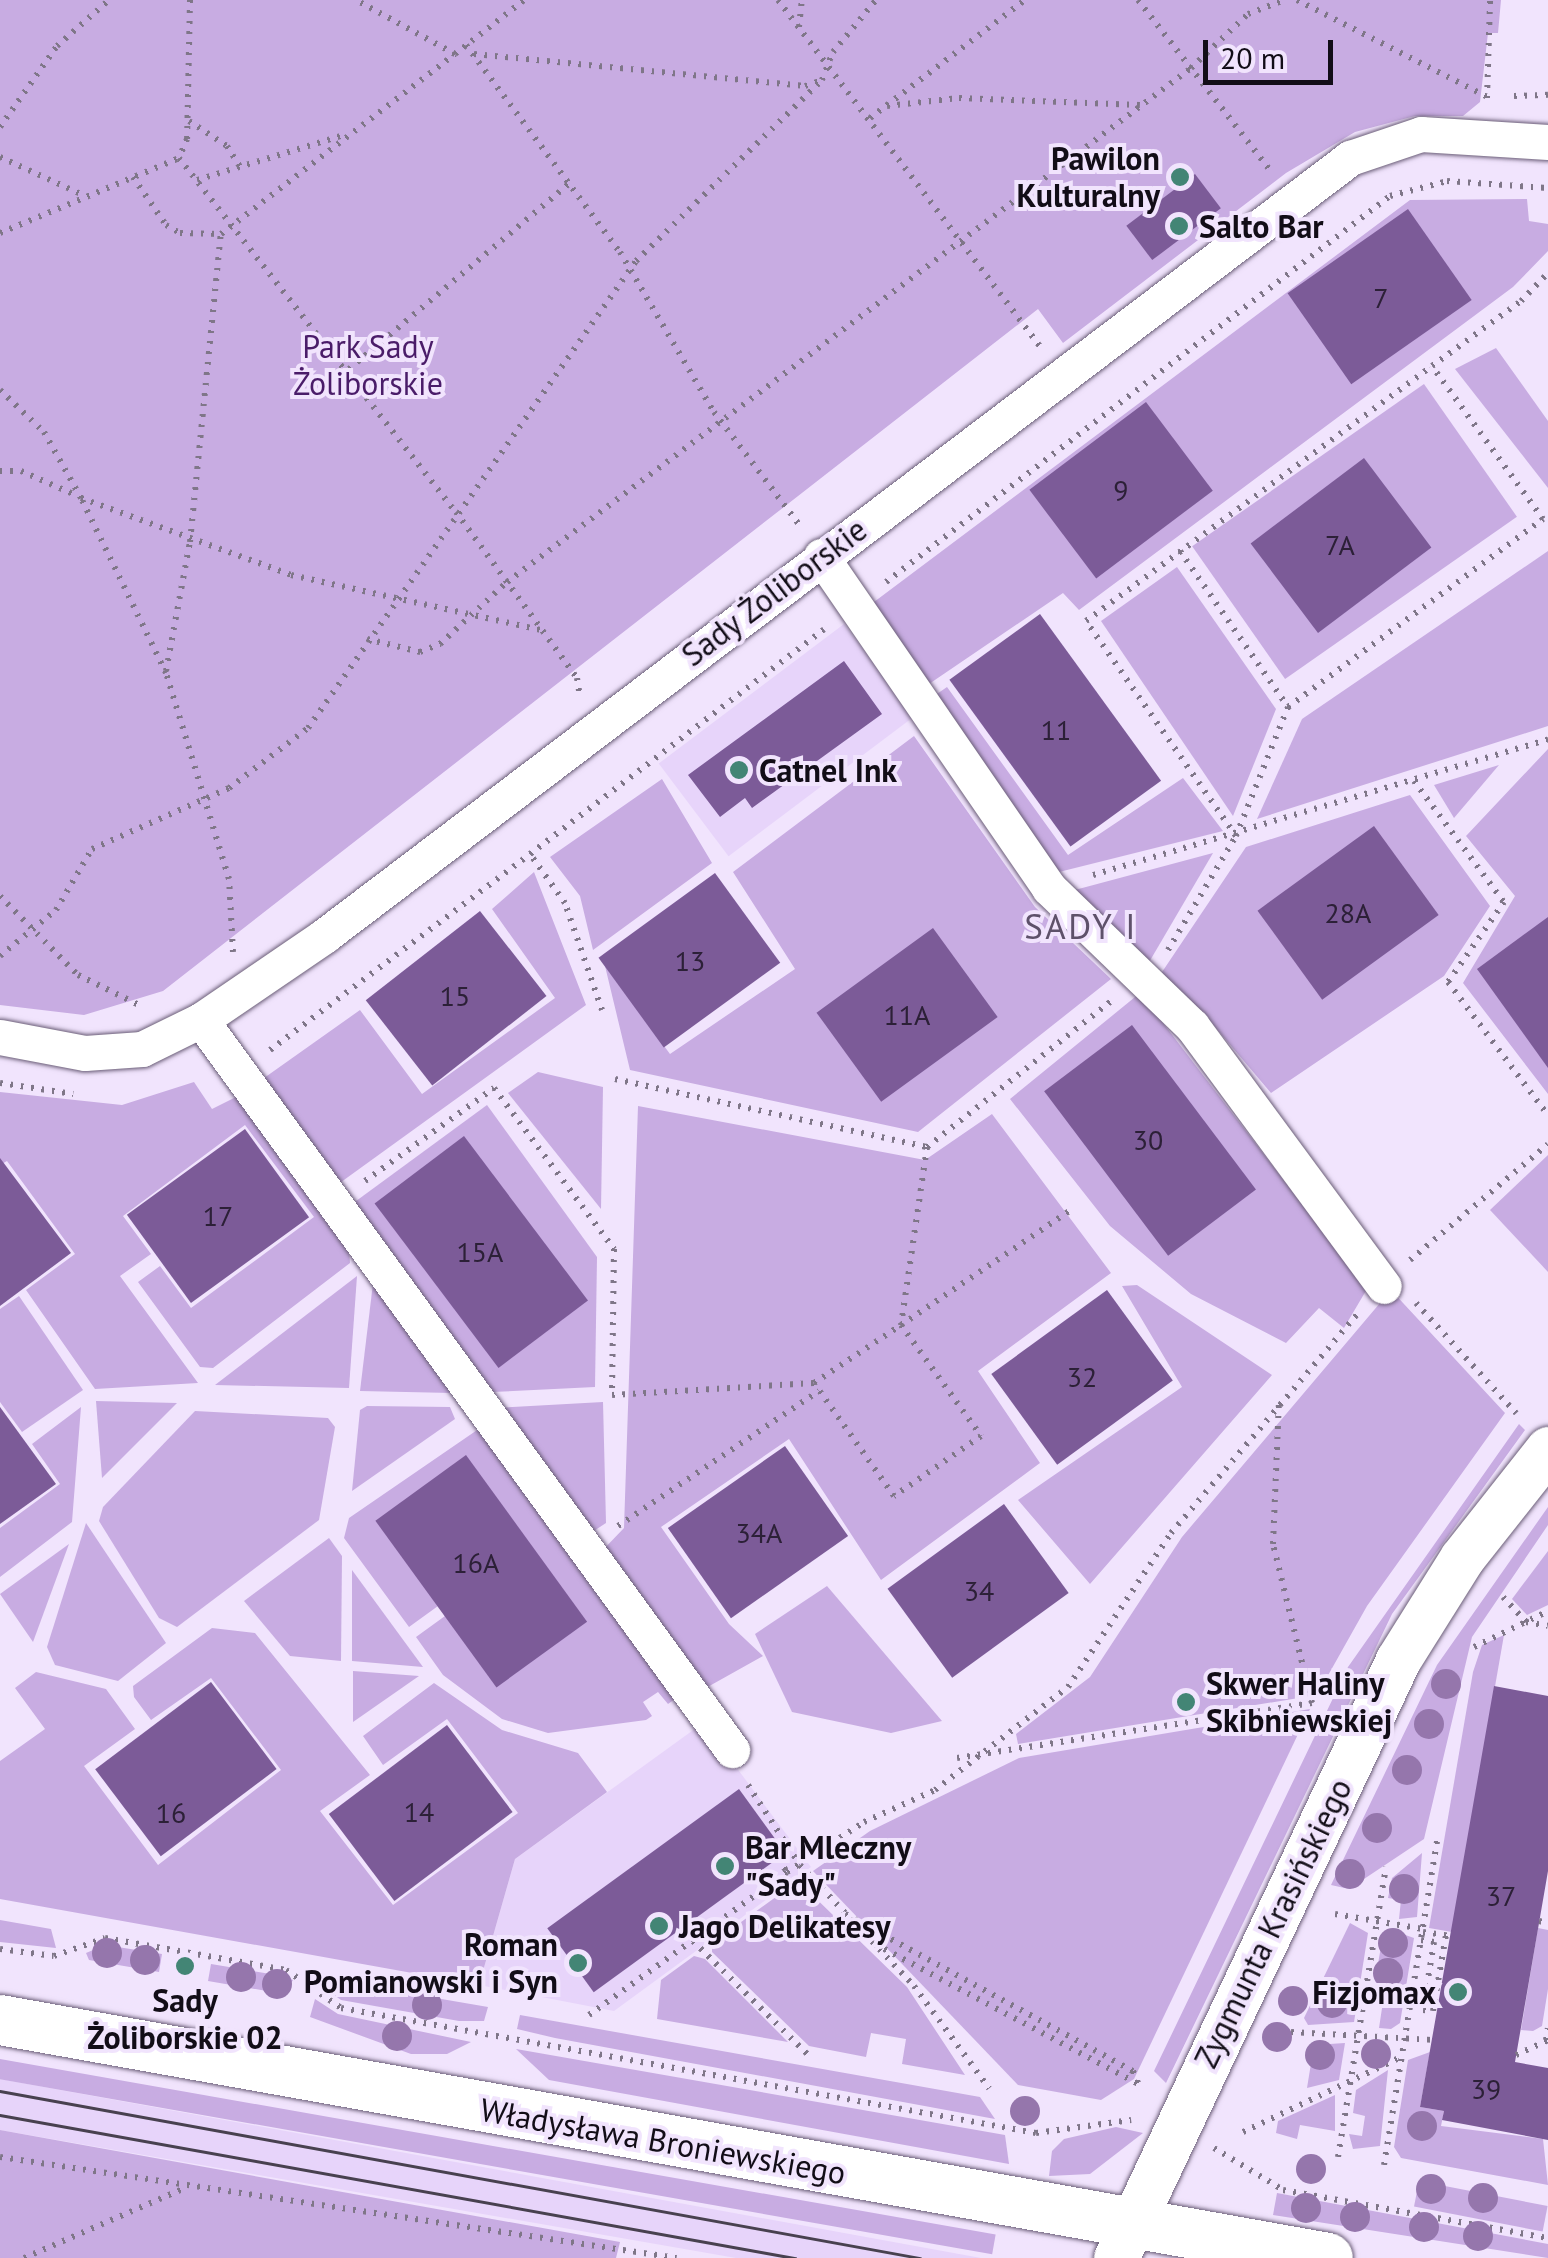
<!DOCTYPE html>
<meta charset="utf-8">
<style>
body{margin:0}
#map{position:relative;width:1548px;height:2258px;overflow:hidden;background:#f1e4fd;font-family:"PT Sans",sans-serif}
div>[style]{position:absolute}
.built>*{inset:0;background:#e7d4fa;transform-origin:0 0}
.green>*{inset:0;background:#c8ace2;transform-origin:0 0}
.building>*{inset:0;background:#7c5b98;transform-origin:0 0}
.path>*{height:6px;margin-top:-3px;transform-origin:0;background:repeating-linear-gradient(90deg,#7f7688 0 2.5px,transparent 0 10.5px)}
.roads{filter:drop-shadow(0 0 2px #6a5d77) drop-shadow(0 0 2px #6a5d77)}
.minor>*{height:35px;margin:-17.5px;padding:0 17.5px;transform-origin:17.5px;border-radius:17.5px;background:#fff}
.tertiary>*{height:45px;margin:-22.5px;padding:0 22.5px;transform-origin:22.5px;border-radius:22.5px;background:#fff}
.secondary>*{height:50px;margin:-25px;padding:0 25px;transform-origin:25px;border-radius:25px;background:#fff}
.tram>*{height:2.5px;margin:-1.25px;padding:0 1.25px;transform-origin:1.25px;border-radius:1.25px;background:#48414f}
.trees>*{width:30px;height:30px;margin:-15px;border-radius:50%;background:#9576ac}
.dots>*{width:28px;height:28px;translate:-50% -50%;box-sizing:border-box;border:5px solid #f1e4fd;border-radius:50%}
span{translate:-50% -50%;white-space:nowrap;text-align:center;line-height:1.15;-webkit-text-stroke:8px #f1e4fd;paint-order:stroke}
.number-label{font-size:28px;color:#2c2037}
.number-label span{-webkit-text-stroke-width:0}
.poi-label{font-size:32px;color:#120d17;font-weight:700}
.right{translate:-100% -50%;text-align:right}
.left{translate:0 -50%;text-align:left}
.park-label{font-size:32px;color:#4a1c69}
.street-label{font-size:32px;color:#120d17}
.neighbourhood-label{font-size:35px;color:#5e516a;letter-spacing:2.5px}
.scale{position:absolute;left:1203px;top:40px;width:130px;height:45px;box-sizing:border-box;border:5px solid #120d17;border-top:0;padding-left:12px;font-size:30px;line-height:35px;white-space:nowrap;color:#120d17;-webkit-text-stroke:8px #f1e4fd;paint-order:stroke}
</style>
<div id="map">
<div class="built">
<div style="left:844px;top:624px;width:116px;height:232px;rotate:53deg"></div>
<div style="clip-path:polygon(703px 1723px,811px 1867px,614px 2011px,479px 1985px,515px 1859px)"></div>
<div style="clip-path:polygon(0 2079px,981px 2258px,736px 2258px,0 2130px)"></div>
</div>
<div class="green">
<div style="clip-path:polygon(0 0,1501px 0,1498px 33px,1488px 33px,1480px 102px,1463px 116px,1415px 116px,1355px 132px,1286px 173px,1063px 343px,1038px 309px,163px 991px,84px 1015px,0 1005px)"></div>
<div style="clip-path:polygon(1527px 199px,1529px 221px,1548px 224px,1548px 251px,1513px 287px,1079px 610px,1063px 593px,929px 684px,870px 605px,1410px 200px)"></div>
<div style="clip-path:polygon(1496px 348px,1548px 421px,1548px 488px,1455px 369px)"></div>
<div style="left:1424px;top:384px;width:162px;height:283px;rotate:55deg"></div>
<div style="clip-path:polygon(1548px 551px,1548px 726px,1257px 819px,1302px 719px)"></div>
<div style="clip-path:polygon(1177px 567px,1276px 709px,1233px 816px,1101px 621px)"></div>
<div style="clip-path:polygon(947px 687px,1068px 855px,1183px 778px,1223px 831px,1051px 874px,934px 696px)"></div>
<div style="clip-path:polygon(914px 736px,1035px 907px,1111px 979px,918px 1132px,630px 1070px,605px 966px,670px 1054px,795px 969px,733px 872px)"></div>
<div style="clip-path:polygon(1548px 749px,1548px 1094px,1463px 983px,1515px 896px,1466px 836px)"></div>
<div style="clip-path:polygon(1499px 765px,1454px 818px,1434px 785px)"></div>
<div style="clip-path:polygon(662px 779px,712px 863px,593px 950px,580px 896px,550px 857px)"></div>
<div style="clip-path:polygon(1410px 795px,1490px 906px,1444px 976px,1271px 1093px,1204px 1014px,1158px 978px,1246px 847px)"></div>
<div style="clip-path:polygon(1213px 853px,1148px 964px,1071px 891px)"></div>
<div style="clip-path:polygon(534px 872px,586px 1005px,337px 1185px,257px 1083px,360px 1010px,422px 1094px,555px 998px,492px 909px)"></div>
<div style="clip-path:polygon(1140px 993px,1367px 1289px,1344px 1328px,1319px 1308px,1286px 1343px,1191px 1294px,1110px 1226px,1010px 1099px)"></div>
<div style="clip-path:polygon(538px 1072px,603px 1087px,601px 1209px,508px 1093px)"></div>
<div style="clip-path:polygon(194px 1082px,212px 1109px,240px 1095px,348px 1237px,350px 1263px,213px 1368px,200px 1367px,138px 1282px,160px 1266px,191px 1308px,314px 1217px,245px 1125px,123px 1216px,151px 1254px,120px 1276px,198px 1383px,95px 1389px,26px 1290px,75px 1254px,7px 1161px,0 1165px,0 1092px,122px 1105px)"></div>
<div style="clip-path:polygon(487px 1105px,597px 1257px,595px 1387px,492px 1392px,352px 1204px)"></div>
<div style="clip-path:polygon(638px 1106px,925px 1160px,992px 1114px,1111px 1273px,978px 1371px,1040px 1463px,881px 1580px,789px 1439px,661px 1527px,729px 1624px,763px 1656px,704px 1689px,600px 1553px,624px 1528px)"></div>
<div style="clip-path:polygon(1548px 1155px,1548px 1272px,1490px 1210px)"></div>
<div style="clip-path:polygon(374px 1275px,452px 1393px,360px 1391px)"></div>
<div style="clip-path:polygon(357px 1276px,349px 1388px,215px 1385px)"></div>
<div style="clip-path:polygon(1137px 1285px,1272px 1375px,1090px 1584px,1018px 1500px,1182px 1387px,1122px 1286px)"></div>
<div style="clip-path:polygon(1391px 1290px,1505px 1413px,1367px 1606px,1317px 1695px,1018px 1744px,1016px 1734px,1090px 1677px,1182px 1537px)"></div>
<div style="clip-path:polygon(19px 1296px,83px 1390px,22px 1432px,0 1402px,0 1309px)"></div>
<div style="clip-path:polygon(96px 1401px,177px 1403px,102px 1478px)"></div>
<div style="clip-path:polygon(603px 1402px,606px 1523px,586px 1536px,495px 1408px)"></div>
<div style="clip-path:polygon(367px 1406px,450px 1407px,455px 1419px,352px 1491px,360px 1410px)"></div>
<div style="clip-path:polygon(81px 1407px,72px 1522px,0 1577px,0 1528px,60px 1484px,32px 1444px)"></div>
<div style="clip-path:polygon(195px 1411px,328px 1418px,335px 1427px,319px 1520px,177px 1627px,159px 1618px,99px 1521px,103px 1507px)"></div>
<div style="clip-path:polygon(1519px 1424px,1525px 1430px,1392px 1614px,1166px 2083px,1154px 2071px,1348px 1667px)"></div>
<div style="clip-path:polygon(483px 1426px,679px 1696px,668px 1704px,658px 1692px,643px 1702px,652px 1716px,646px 1720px,548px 1733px,502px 1719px,443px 1675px,416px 1637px,445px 1616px,438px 1606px,409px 1627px,344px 1538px,349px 1518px)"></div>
<div style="clip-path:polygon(1548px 1507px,1548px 1525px,1472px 1637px,1424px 1839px,1349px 1889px,1331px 1885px,1437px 1665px)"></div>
<div style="clip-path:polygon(86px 1523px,166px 1643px,118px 1681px,55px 1665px,47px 1647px)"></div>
<div style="clip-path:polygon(329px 1538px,342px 1556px,341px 1661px,290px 1656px,244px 1601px)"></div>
<div style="clip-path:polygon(69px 1544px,33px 1642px,0 1594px)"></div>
<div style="clip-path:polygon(1548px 1551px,1548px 1605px,1527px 1615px,1512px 1599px)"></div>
<div style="clip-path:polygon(352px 1570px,423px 1667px,352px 1661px)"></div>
<div style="clip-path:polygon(827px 1586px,942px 1721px,891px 1733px,792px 1712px,755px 1634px)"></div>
<div style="clip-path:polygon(212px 1628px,255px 1633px,370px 1775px,320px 1811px,393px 1905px,518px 1813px,447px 1719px,383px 1765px,363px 1736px,434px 1683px,502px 1730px,578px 1753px,607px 1792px,515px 1859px,479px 1985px,0 1899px,0 1761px,45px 1729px,15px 1688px,36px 1672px,106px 1689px,135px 1729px,84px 1766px,158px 1865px,281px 1770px,211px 1678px,151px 1720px,134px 1697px,133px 1686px)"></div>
<div style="clip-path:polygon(1504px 1635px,1452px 1932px,1429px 1928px,1473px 1672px,1482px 1645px)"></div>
<div style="clip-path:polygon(353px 1671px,419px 1676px,353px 1722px)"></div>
<div style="clip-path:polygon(1310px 1709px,1134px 2079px,1101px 2100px,1018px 2085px,813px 1871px,870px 1831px,1019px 1758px)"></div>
<div style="clip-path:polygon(1422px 1853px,1417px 1917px,1399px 1919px,1401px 1900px,1388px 1898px,1392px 1878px)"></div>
<div style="clip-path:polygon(798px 1881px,907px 1987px,965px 2075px,902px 2064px,906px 2039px,871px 2033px,866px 2057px,809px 2046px,712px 1952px,712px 1943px)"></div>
<div style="clip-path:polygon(0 1920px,51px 1929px,56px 1948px,0 1942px)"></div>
<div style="clip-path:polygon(1350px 1923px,1368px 1933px,1354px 2022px,1308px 2025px,1304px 2018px)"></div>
<div style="clip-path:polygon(1538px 1928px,1548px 1930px,1548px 1989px,1542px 2026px,1533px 2031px,1521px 2030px)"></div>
<div style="clip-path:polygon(1391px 1930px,1414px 1938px,1400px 2023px,1391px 2029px,1379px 2028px,1384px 1995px,1375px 1981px,1383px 1935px)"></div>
<div style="clip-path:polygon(105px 1945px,162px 1954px,159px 1972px,89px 1960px,86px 1953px)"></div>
<div style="clip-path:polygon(694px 1956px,705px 1959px,788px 2042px,657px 2019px,661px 1980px)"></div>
<div style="clip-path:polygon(211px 1964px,282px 1976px,293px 1980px,284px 1994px,208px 1981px)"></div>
<div style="clip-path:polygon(337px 1981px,488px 2007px,484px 2021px,459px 2021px,341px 2000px,326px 1989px)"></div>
<div style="clip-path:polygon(315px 1999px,338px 2014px,471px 2042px,447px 2054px,411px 2054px,310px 2017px)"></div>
<div style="clip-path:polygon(520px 2015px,980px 2097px,995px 2119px,555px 2038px,517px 2029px)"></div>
<div style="clip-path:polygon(1345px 2043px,1339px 2080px,1307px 2088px,1314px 2045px)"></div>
<div style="clip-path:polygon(516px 2049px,1005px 2135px,1009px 2164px,549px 2080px)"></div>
<div style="clip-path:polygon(1430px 2052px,1420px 2107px,1444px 2111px,1441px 2126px,1543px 2139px,1548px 2185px,1401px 2158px,1394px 2147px,1408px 2060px)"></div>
<div style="left:0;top:2059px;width:1011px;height:20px;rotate:10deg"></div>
<div style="clip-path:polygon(1388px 2070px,1380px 2146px,1353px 2149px,1349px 2134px,1362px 2136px,1365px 2116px,1353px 2113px,1356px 2090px)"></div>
<div style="clip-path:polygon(1335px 2095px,1335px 2131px,1300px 2125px,1297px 2139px,1276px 2133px,1278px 2121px)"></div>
<div style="clip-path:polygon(1116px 2127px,1143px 2133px,1090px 2174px,1049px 2176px,1052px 2151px,1064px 2139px)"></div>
<div style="clip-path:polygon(0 2130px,620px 2242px,616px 2258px,0 2258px)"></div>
<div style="left:1419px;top:2181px;width:131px;height:26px;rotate:11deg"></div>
<div style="clip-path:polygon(1277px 2193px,1548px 2244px,1548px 2258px,1273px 2215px)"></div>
</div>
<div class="building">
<div style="left:1195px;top:174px;width:43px;height:86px;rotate:53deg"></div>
<div style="left:1408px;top:209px;width:111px;height:147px;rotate:55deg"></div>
<div style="left:1146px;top:402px;width:111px;height:146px;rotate:53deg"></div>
<div style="left:1364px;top:458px;width:112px;height:142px;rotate:53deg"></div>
<div style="left:1040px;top:614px;width:206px;height:112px;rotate:54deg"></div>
<div style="clip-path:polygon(844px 661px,882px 714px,752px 808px,745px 798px,720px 817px,688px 775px)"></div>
<div style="left:1374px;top:826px;width:110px;height:144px;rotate:54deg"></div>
<div style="left:715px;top:873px;width:111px;height:144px;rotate:54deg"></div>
<div style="left:480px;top:911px;width:108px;height:145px;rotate:52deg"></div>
<div style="clip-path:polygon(1548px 917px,1548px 1068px,1477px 969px)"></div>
<div style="left:933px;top:928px;width:110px;height:144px;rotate:54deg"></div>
<div style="left:1132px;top:1025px;width:206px;height:110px;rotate:53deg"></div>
<div style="left:245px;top:1129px;width:109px;height:146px;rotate:54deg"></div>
<div style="left:464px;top:1136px;width:206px;height:112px;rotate:53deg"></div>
<div style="clip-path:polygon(0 1158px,71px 1253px,0 1306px)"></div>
<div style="left:1107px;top:1290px;width:112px;height:143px;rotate:54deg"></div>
<div style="clip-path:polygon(0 1407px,56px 1484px,0 1524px)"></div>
<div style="left:785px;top:1446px;width:110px;height:143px;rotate:55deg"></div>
<div style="left:466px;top:1455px;width:206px;height:112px;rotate:54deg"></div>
<div style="left:1004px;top:1504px;width:110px;height:144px;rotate:54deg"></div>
<div style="left:211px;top:1682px;width:109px;height:145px;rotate:53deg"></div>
<div style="clip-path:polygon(1494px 1686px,1548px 1696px,1548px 1871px,1515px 2062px,1548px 2068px,1548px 2140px,1442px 2120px,1444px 2111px,1420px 2107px)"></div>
<div style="left:447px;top:1725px;width:109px;height:148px;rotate:53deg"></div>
<div style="left:739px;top:1789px;width:79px;height:237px;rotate:54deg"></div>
</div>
<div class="path">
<div style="left:190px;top:0;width:139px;rotate:91.2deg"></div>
<div style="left:187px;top:139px;width:21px;rotate:113deg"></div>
<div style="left:179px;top:158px;width:449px;rotate:52deg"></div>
<div style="left:456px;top:512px;width:205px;rotate:53.9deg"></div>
<div style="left:577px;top:678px;width:18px;rotate:81deg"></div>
<div style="left:778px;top:0;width:434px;rotate:52.9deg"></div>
<div style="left:1138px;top:0;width:219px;rotate:52.2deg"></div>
<div style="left:1297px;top:0;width:213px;rotate:27deg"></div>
<div style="left:799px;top:27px;width:27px;rotate:-84deg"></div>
<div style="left:466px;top:45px;width:258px;rotate:53.4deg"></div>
<div style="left:620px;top:252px;width:186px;rotate:59.6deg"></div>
<div style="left:714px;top:412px;width:144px;rotate:52.9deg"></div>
<div style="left:455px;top:54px;width:88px;rotate:-38deg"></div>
<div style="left:474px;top:54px;width:333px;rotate:5.5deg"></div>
<div style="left:805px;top:86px;width:18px;rotate:-19deg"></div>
<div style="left:822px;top:80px;width:30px;rotate:-69deg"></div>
<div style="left:833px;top:52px;width:67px;rotate:-50.4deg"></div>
<div style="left:1514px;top:96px;width:34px;rotate:-2deg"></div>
<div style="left:1487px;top:98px;width:98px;rotate:-88.2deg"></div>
<div style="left:887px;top:106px;width:72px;rotate:-6.3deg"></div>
<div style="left:959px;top:98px;width:181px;rotate:2.2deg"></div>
<div style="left:870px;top:118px;width:195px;rotate:-37.3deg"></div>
<div style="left:189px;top:121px;width:45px;rotate:33.3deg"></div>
<div style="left:227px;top:146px;width:25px;rotate:58deg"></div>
<div style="left:0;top:127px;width:99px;rotate:-54.9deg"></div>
<div style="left:57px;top:46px;width:69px;rotate:-41.5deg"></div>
<div style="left:0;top:157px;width:94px;rotate:24.6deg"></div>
<div style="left:133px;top:177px;width:58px;rotate:55.5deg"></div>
<div style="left:166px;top:225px;width:16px;rotate:30deg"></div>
<div style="left:180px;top:233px;width:41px;rotate:1.4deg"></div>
<div style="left:197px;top:180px;width:154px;rotate:-17deg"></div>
<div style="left:0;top:233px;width:194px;rotate:-22.7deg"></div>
<div style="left:349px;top:369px;width:287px;rotate:-40.1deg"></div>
<div style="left:0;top:390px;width:61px;rotate:43.7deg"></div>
<div style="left:44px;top:432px;width:76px;rotate:60.7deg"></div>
<div style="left:0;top:471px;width:21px"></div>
<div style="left:21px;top:471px;width:62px;rotate:23.7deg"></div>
<div style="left:1180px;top:551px;width:190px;rotate:55.3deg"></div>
<div style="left:1288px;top:707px;width:139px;rotate:112deg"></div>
<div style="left:1236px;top:836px;width:262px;rotate:-124.9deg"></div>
<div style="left:1086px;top:621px;width:430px;rotate:-36.4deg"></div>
<div style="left:1432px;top:366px;width:110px;rotate:-36.1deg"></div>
<div style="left:1521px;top:301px;width:39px;rotate:-46deg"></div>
<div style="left:886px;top:582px;width:635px;rotate:-37.45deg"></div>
<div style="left:1390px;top:196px;width:59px;rotate:-14.7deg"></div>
<div style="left:1447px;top:181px;width:101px;rotate:4deg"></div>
<div style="left:367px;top:639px;width:55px;rotate:13.8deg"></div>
<div style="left:420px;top:652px;width:22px;rotate:-22deg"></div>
<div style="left:440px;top:644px;width:91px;rotate:-42.8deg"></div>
<div style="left:507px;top:582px;width:856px;rotate:-36.92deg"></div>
<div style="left:1191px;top:68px;width:79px;rotate:-43.5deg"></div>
<div style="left:1248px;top:14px;width:39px;rotate:-21deg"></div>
<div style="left:166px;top:671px;width:131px;rotate:-79.5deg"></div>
<div style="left:190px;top:542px;width:310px;rotate:-84.3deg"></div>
<div style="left:221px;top:234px;width:295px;rotate:-37.6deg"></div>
<div style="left:455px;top:54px;width:113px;rotate:-151.4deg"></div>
<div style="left:1288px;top:707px;width:317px;rotate:-36.4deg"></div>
<div style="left:1543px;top:519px;width:189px;rotate:-126deg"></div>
<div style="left:1414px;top:781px;width:151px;rotate:53.4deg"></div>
<div style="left:1504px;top:902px;width:98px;rotate:125deg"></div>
<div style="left:1448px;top:982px;width:166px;rotate:53.1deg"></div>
<div style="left:1093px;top:875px;width:475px;rotate:-16.6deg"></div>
<div style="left:0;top:896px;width:111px;rotate:45.4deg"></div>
<div style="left:78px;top:975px;width:72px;rotate:26.2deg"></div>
<div style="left:1168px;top:950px;width:133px;rotate:-59.2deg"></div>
<div style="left:233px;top:952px;width:73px;rotate:-93.1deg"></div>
<div style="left:229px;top:879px;width:215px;rotate:-107deg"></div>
<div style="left:166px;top:673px;width:195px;rotate:-115.9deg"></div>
<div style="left:81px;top:498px;width:224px;rotate:20.1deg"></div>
<div style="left:291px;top:575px;width:260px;rotate:12.4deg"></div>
<div style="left:0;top:956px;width:72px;rotate:-39.4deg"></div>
<div style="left:56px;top:910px;width:71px;rotate:-59.5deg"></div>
<div style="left:92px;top:849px;width:150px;rotate:-24deg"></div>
<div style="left:229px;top:788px;width:99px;rotate:-37.2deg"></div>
<div style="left:308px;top:728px;width:571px;rotate:-54.92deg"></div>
<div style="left:636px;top:261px;width:260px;rotate:-44.2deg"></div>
<div style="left:602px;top:1010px;width:113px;rotate:-109.1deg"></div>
<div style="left:565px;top:903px;width:60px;rotate:-125.5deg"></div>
<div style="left:530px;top:854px;width:370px;rotate:-37.4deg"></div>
<div style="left:270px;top:1050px;width:326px;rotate:-37deg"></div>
<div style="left:615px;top:1079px;width:319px;rotate:12.3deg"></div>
<div style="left:927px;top:1147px;width:235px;rotate:-38.4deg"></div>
<div style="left:0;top:1083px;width:74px;rotate:8.6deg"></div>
<div style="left:927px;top:1147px;width:180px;rotate:98.3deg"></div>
<div style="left:901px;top:1325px;width:209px;rotate:-34.1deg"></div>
<div style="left:365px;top:1181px;width:159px;rotate:-35.8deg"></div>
<div style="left:494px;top:1088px;width:201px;rotate:53.3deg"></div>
<div style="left:614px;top:1249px;width:146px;rotate:90.8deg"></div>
<div style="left:612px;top:1395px;width:202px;rotate:-3.4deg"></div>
<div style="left:814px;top:1383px;width:105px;rotate:-33.7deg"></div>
<div style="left:901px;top:1325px;width:137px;rotate:54.2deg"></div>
<div style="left:981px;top:1436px;width:106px;rotate:145.4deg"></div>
<div style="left:894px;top:1496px;width:138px;rotate:-125.3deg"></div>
<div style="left:1410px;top:1260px;width:180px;rotate:-40deg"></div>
<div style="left:1416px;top:1303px;width:149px;rotate:47.7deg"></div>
<div style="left:618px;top:1526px;width:242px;rotate:-33.9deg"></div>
<div style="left:1503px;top:1597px;width:34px;rotate:47deg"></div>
<div style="left:1526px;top:1622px;width:22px;rotate:10deg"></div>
<div style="left:1474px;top:1647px;width:82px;rotate:-25.9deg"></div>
<div style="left:957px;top:1758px;width:359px;rotate:-8.8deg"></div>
<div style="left:1312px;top:1703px;width:164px;rotate:-103.8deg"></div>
<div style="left:1273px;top:1544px;width:141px;rotate:-87.6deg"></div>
<div style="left:748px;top:1785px;width:95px;rotate:57deg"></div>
<div style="left:800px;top:1865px;width:166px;rotate:46.7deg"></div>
<div style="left:914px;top:1986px;width:127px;rotate:53.7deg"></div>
<div style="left:778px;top:1859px;width:16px;rotate:55deg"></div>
<div style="left:845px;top:1914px;width:328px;rotate:28.6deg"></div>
<div style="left:1133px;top:2071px;width:15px;rotate:67deg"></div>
<div style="left:1335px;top:1914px;width:89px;rotate:9.7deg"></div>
<div style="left:1539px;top:1921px;width:9px;rotate:13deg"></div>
<div style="left:1423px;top:1932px;width:28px;rotate:8deg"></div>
<div style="left:1421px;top:1940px;width:13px;rotate:9deg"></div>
<div style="left:1434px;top:1942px;width:69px;rotate:99.2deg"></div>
<div style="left:1423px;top:2010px;width:10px;rotate:6deg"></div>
<div style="left:1433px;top:2011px;width:77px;rotate:-80.3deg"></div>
<div style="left:693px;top:1941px;width:162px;rotate:44.7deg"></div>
<div style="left:875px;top:1944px;width:298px;rotate:28deg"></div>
<div style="left:0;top:1949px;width:54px;rotate:7.4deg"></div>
<div style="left:54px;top:1956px;width:54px;rotate:-19.4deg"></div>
<div style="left:105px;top:1938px;width:184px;rotate:10deg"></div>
<div style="left:286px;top:1970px;width:67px;rotate:34.6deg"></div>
<div style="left:341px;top:2008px;width:706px;rotate:10.2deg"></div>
<div style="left:1036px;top:2133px;width:96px;rotate:-7.8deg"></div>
<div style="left:589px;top:2015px;width:244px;rotate:-35.8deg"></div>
<div style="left:787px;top:1872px;width:92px;rotate:-33deg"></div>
<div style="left:864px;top:1822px;width:78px;rotate:-24.3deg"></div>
<div style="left:935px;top:1790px;width:168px;rotate:-37.8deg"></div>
<div style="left:1068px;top:1687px;width:185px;rotate:-56.2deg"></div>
<div style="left:1171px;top:1533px;width:290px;rotate:-49.6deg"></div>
<div style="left:1291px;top:2032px;width:141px;rotate:3.2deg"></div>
<div style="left:1546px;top:2040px;width:12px;rotate:-81deg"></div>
<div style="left:1516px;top:2055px;width:35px;rotate:-25deg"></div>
<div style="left:1243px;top:2132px;width:175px;rotate:-25.4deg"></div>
<div style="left:1214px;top:2148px;width:81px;rotate:31.3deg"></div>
<div style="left:1283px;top:2190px;width:269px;rotate:10.3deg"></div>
<div style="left:0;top:2157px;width:684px;rotate:8.49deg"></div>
<div style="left:1338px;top:2157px;width:294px;rotate:-80.6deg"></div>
<div style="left:1384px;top:2165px;width:333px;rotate:-80.7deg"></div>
<div style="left:24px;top:2258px;width:173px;rotate:-23.5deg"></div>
</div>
<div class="roads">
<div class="minor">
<div style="left:821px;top:556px;width:403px;rotate:55.5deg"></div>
<div style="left:1049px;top:888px;width:199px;rotate:44deg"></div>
<div style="left:1192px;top:1026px;width:323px;rotate:53.6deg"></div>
<div style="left:201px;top:1020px;width:903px;rotate:53.97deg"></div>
<div style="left:0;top:1037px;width:86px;rotate:10.7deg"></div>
<div style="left:85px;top:1053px;width:57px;rotate:-4deg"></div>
<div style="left:142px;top:1049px;width:66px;rotate:-26.2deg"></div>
<div style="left:201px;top:1020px;width:149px;rotate:-34.3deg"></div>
<div style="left:324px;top:936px;width:1288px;rotate:-37.17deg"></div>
<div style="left:1350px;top:158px;width:75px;rotate:-18.7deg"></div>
<div style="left:1421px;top:134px;width:127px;rotate:3.6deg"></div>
</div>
<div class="tertiary">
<div style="left:1116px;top:2258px;width:661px;rotate:-64.75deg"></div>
<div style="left:1398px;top:1660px;width:120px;rotate:-57.9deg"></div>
<div style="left:1462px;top:1558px;width:139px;rotate:-51.7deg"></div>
</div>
<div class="secondary">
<div style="left:0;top:2020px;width:1349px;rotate:10.16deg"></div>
</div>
</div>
<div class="tram">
<div style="left:0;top:2091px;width:935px;rotate:10.29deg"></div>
<div style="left:0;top:2115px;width:808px;rotate:10.2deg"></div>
</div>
<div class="trees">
<div style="left:1446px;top:1684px"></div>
<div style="left:1429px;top:1724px"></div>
<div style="left:1407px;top:1770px"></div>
<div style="left:1377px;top:1828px"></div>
<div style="left:1350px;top:1874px"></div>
<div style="left:1404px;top:1889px"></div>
<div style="left:1393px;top:1943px"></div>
<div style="left:107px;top:1953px"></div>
<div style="left:145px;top:1960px"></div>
<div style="left:1388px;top:1973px"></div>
<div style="left:241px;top:1977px"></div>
<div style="left:277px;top:1984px"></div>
<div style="left:1293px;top:2001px"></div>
<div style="left:1332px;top:2003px"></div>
<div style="left:427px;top:2005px"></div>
<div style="left:397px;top:2036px"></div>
<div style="left:1277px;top:2037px"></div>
<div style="left:1376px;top:2054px"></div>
<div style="left:1320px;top:2055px"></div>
<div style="left:1025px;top:2111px"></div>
<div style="left:1422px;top:2126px"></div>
<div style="left:1311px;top:2169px"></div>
<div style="left:1431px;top:2189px"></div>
<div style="left:1483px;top:2198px"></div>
<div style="left:1306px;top:2208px"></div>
<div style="left:1355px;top:2217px"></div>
<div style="left:1424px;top:2227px"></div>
<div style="left:1478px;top:2236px"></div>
</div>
<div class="dots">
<div style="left:1180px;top:177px;background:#438575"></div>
<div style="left:1179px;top:226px;background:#438575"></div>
<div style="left:739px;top:770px;background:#438575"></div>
<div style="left:1186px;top:1702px;background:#438575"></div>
<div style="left:725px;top:1866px;background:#438575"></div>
<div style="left:659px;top:1926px;background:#438575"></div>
<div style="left:578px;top:1963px;background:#438575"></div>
<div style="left:185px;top:1966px;background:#438575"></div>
<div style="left:1458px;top:1992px;background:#438575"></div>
</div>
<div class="number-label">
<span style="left:1381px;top:298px">7</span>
<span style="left:1121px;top:490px">9</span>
<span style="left:1340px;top:545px">7A</span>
<span style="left:1056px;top:730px">11</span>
<span style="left:1348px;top:913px">28A</span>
<span style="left:690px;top:961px">13</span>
<span style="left:455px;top:996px">15</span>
<span style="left:907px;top:1015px">11A</span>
<span style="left:1148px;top:1140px">30</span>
<span style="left:218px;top:1216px">17</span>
<span style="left:480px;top:1252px">15A</span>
<span style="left:1082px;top:1377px">32</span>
<span style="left:759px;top:1533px">34A</span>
<span style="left:476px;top:1563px">16A</span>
<span style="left:979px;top:1591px">34</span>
<span style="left:419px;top:1812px">14</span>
<span style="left:171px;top:1813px">16</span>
<span style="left:1501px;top:1896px">37</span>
<span style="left:1486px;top:2089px">39</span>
</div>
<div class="poi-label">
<span class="right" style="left:1160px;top:177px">Pawilon<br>Kulturalny</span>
<span class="left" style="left:1199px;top:226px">Salto Bar</span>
<span class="left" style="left:759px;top:770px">Catnel Ink</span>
<span class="left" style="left:1206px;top:1702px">Skwer Haliny<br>Skibniewskiej</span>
<span class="left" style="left:745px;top:1866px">Bar Mleczny<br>"Sady"</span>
<span class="left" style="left:679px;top:1926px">Jago Delikatesy</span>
<span class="right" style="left:558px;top:1963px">Roman<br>Pomianowski i Syn</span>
<span class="right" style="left:1436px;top:1992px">Fizjomax</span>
<span style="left:185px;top:2019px">Sady<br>Żoliborskie 02</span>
</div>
<div class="park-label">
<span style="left:368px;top:365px">Park Sady<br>Żoliborskie</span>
</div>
<div class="street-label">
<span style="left:774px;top:592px;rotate:-37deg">Sady Żoliborskie</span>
<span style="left:1273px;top:1923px;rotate:-64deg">Zygmunta Krasińskiego</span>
<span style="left:663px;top:2141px;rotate:10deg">Władysława Broniewskiego</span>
</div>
<div class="neighbourhood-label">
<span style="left:1081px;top:926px">SADY I</span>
</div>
<div class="scale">20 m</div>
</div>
